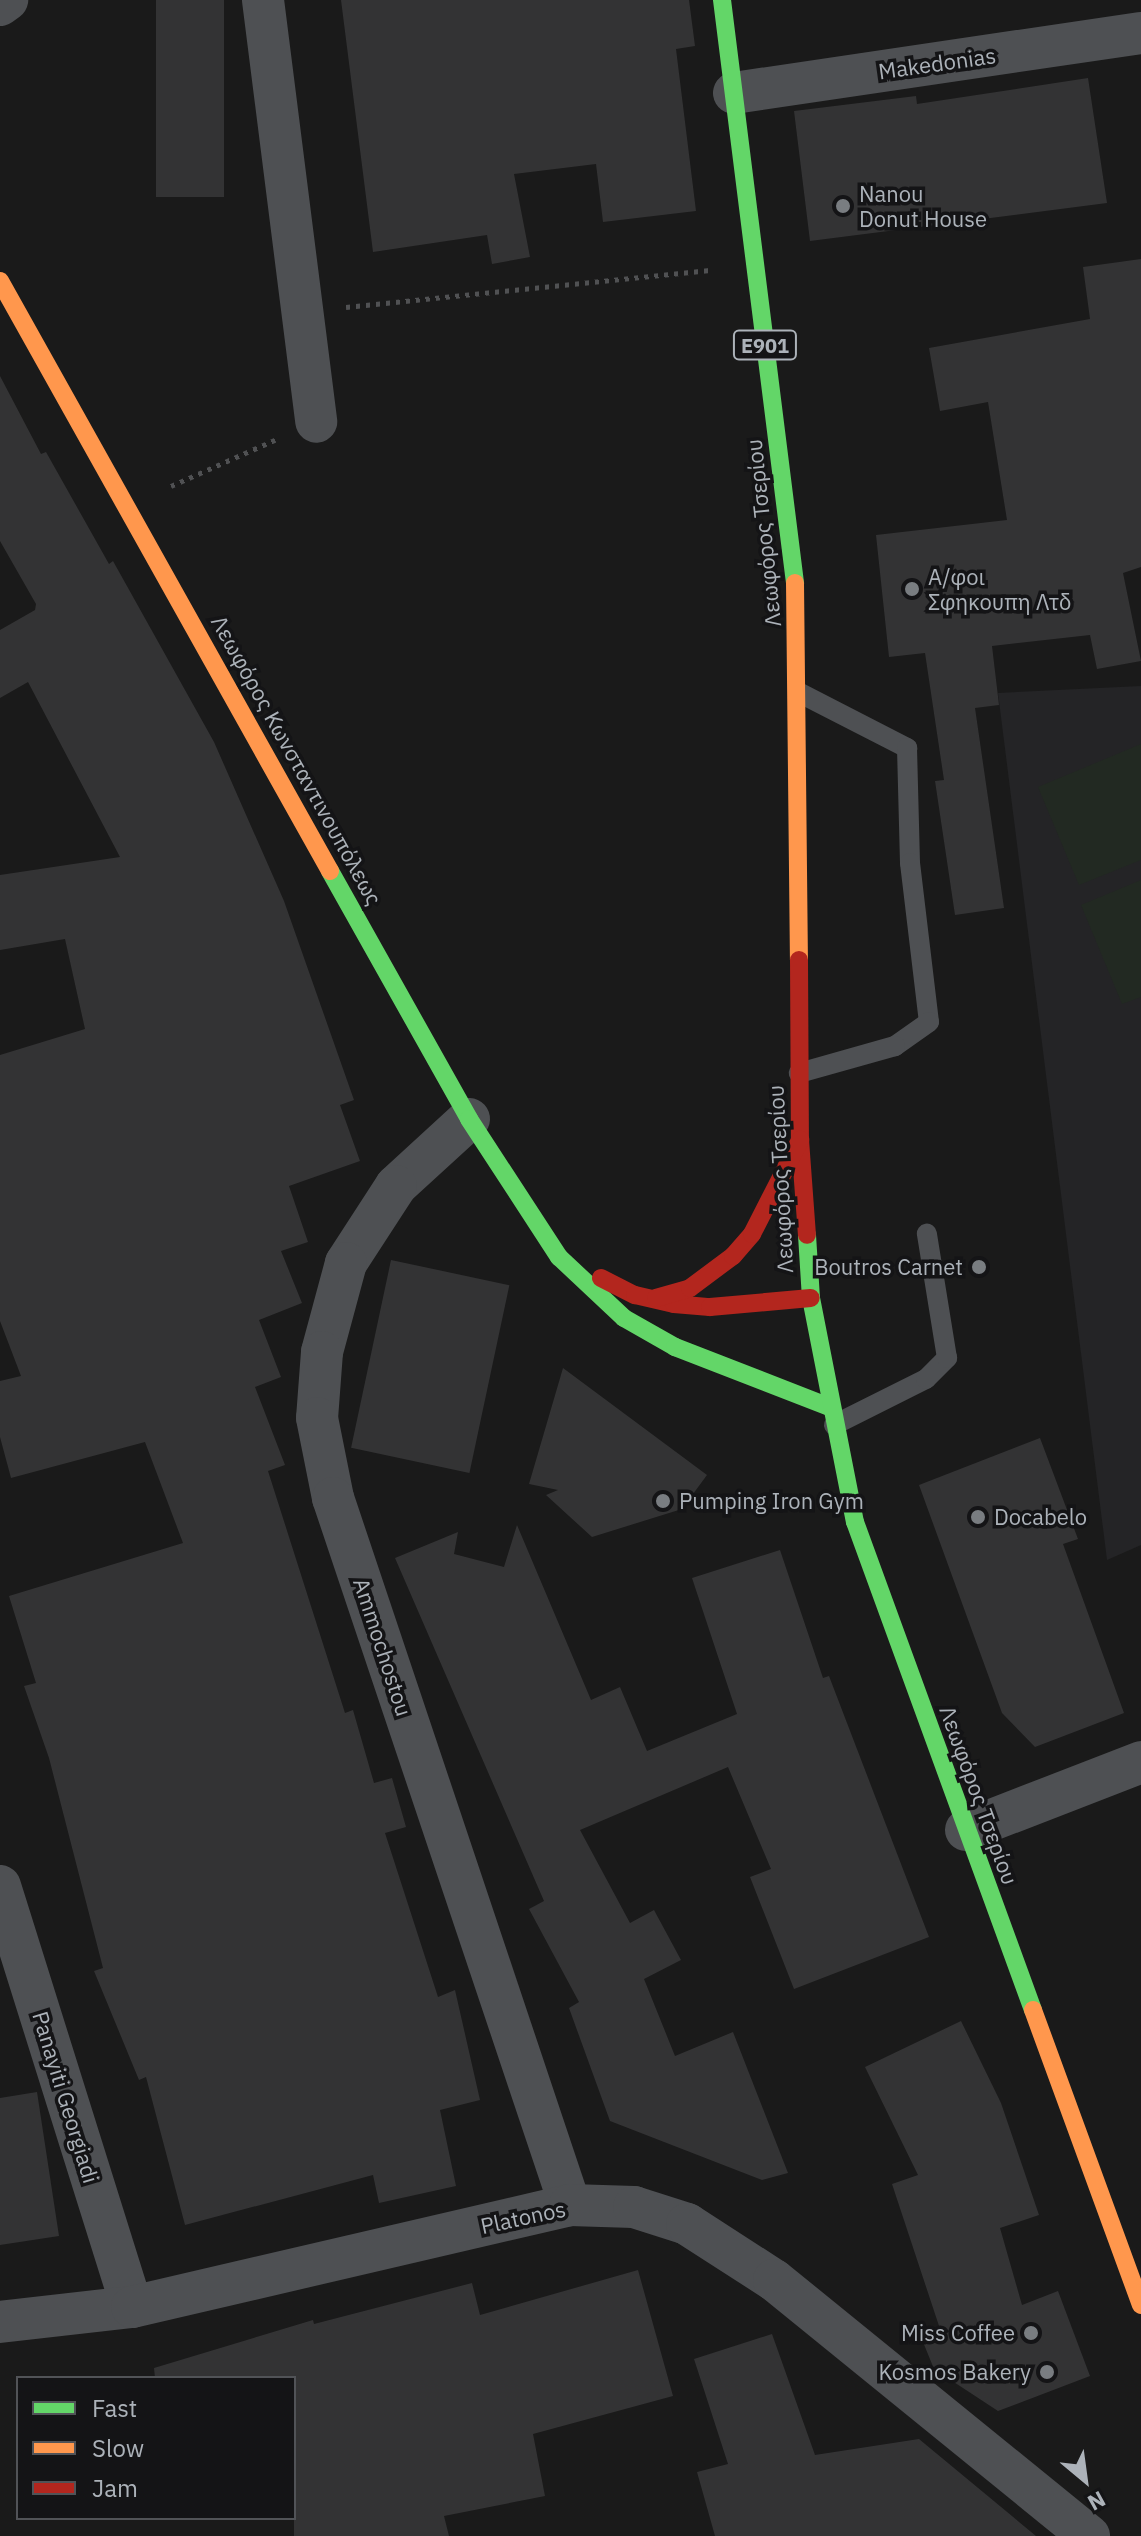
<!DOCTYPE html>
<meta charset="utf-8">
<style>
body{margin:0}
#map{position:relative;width:1141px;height:2536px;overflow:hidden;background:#1a1a1a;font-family:"IBM Plex Sans",sans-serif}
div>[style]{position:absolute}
.built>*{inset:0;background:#242426}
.green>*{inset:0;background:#222922}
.building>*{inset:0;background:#333334;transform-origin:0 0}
.path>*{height:5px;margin-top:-2.5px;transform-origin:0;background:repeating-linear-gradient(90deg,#505153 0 4px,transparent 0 10px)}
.lane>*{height:20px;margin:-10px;padding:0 10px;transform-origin:10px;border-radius:10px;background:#4e5053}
.street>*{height:42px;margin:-21px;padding:0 21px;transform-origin:21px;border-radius:21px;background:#4e5053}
.fast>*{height:18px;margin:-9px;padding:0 9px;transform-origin:9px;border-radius:9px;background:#63d668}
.slow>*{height:18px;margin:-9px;padding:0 9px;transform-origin:9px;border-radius:9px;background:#ff974d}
.jam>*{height:18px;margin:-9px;padding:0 9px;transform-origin:9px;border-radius:9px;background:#b3261e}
.dots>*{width:22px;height:22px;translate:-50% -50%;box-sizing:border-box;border:4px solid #141416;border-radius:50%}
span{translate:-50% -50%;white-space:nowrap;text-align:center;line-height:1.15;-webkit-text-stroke:7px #141416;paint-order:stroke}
.shield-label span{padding:2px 6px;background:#141416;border:2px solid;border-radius:6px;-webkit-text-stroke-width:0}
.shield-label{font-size:20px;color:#acb2b9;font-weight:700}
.street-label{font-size:22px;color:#acb2b9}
.poi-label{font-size:22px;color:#acb2b9}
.left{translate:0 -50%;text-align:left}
.right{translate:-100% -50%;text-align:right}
.legend{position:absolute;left:16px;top:2376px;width:280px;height:144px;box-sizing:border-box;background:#141416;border:2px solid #515357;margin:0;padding:10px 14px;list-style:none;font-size:24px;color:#acb2b9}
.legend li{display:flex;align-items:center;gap:16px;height:40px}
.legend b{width:40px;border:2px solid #515357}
.north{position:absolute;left:1045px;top:2440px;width:80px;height:80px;-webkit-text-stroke:6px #141416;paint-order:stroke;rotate:151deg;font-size:22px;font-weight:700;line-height:32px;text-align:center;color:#acb2b9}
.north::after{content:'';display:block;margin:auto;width:28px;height:36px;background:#acb2b9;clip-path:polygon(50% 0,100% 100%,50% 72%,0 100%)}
</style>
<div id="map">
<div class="built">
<div style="clip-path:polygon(1141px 686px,1141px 1545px,1107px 1560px,998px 693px)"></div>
</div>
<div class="green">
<div style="clip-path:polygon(1141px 744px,1141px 860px,1079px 885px,1038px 787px)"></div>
<div style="clip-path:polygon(1141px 880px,1141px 997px,1122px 1004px,1081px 905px)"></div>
</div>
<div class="building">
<div style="left:156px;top:0;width:68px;height:197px"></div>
<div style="clip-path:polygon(341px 0,689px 0,695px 46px,676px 49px,696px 211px,603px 222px,596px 164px,514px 174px,530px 257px,492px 264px,487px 235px,373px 252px)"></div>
<div style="clip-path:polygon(1088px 78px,1107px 203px,810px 241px,794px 111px,916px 96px,917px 104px)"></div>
<div style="clip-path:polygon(1141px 259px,1141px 567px,1123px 573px,1141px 661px,1097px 669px,1090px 635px,992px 646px,999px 705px,975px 708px,1004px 908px,955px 915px,935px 781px,944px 780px,925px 653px,889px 657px,876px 535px,1007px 520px,988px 402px,940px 411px,929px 348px,1090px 319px,1083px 267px)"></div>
<div style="clip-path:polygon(0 376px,41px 454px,46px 452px,109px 564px,113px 561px,214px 742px,284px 901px,354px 1100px,340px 1105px,360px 1161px,289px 1186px,308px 1242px,281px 1251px,302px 1303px,259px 1320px,281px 1377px,255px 1387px,285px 1465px,268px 1471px,345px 1713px,353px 1710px,374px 1783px,392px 1778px,406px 1827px,385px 1833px,438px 1997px,455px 1990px,480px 2100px,440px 2110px,456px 2186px,379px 2203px,373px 2175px,185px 2225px,146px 2077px,139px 2080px,94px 1971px,103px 1968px,49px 1758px,24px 1686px,36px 1683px,9px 1596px,183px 1543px,145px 1442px,11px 1478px,0 1437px,0 1381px,21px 1376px,0 1321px,0 1055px,85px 1029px,65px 939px,0 950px,0 875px,120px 857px,28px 682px,0 698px,0 630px,35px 610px,36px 604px,0 541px)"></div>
<div style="left:391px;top:1260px;width:121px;height:192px;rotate:12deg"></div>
<div style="clip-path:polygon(563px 1368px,707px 1475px,682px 1509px,592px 1537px,546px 1495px,558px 1490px,529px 1484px)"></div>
<div style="clip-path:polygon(1040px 1438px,1078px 1539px,1063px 1544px,1124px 1713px,1035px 1747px,1002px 1713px,919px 1485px)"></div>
<div style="clip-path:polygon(517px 1525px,591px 1700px,620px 1687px,647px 1751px,737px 1714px,692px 1578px,780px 1550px,823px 1678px,829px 1676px,929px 1937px,794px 1989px,750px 1877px,771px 1869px,728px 1767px,580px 1830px,630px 1923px,654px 1910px,681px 1960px,644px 1979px,675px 2056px,733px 2032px,788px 2173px,762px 2180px,610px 2121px,569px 2008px,579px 2002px,529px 1909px,544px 1901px,395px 1558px,458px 1532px,454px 1554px,504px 1567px)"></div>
<div style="clip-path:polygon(961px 2021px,1001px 2103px,1039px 2215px,1000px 2228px,1022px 2305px,1058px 2291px,1090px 2376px,998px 2411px,934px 2369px,923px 2342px,942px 2335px,892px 2184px,918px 2175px,865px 2067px)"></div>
<div style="clip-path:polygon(37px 2092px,59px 2236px,0 2245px,0 2098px)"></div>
<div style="clip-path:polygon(638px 2270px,673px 2396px,533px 2434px,545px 2496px,444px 2516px,449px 2536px,294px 2536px,294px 2378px,155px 2378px,154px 2368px,313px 2320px,314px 2324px,472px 2283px,480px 2315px)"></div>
<div style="clip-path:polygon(772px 2334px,815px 2455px,919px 2439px,1036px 2536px,715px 2536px,697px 2472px,728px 2464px,694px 2359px)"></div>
</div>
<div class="path">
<div style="left:346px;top:307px;width:366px;rotate:-5.8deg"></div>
<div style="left:171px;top:486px;width:114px;rotate:-23.9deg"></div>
</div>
<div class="lane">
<div style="left:798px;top:692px;width:123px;rotate:27.2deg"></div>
<div style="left:907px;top:748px;width:115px;rotate:88.5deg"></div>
<div style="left:910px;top:863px;width:160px;rotate:83.2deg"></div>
<div style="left:929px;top:1022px;width:42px;rotate:144.8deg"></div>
<div style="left:895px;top:1046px;width:100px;rotate:164.3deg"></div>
<div style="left:834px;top:1425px;width:103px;rotate:-26.6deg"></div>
<div style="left:926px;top:1379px;width:30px;rotate:-45deg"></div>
<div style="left:947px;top:1358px;width:126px;rotate:-99.2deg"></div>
</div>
<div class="street">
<div style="left:263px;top:0;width:425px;rotate:82.8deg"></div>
<div style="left:0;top:5px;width:9px;rotate:-36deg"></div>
<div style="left:734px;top:93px;width:411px;rotate:-8.4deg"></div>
<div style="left:469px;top:1119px;width:99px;rotate:137.5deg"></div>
<div style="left:396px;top:1186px;width:92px;rotate:123deg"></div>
<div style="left:346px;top:1263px;width:92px;rotate:105.1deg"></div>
<div style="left:322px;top:1352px;width:66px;rotate:94.3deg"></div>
<div style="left:317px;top:1418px;width:82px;rotate:78.7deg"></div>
<div style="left:333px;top:1498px;width:746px;rotate:71.47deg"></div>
<div style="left:966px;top:1830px;width:188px;rotate:-21.2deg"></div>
<div style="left:0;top:1886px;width:441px;rotate:72.6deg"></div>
<div style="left:0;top:2322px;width:133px;rotate:-6.5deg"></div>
<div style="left:132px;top:2307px;width:450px;rotate:-13.1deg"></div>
<div style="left:570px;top:2205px;width:64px;rotate:1.8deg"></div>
<div style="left:634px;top:2207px;width:56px;rotate:17.8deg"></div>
<div style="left:687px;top:2224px;width:103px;rotate:32.8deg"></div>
<div style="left:774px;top:2280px;width:406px;rotate:39.1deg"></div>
</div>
<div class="fast">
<div style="left:722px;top:0;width:588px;rotate:82.86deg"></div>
<div style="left:330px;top:871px;width:284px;rotate:60.7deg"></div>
<div style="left:469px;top:1119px;width:165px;rotate:56.9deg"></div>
<div style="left:559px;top:1257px;width:89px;rotate:43.2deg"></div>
<div style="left:624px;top:1318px;width:59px;rotate:29.6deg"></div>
<div style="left:675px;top:1347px;width:166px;rotate:21.2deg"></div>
<div style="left:807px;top:1235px;width:63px;rotate:86.4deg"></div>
<div style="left:811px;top:1298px;width:228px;rotate:78.9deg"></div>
<div style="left:855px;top:1522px;width:519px;rotate:69.96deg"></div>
</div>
<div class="slow">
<div style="left:0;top:281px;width:676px;rotate:60.78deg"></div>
<div style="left:795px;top:583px;width:377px;rotate:89.4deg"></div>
<div style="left:1033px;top:2010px;width:314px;rotate:69.9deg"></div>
</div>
<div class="jam">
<div style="left:799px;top:960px;width:180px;rotate:89.7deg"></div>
<div style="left:800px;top:1140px;width:95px;rotate:85.8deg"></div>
<div style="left:601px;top:1278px;width:38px;rotate:27deg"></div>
<div style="left:635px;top:1295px;width:40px;rotate:13deg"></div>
<div style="left:674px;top:1304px;width:36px;rotate:5deg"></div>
<div style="left:710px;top:1307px;width:101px;rotate:-5.1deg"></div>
<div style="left:656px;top:1298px;width:35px;rotate:-16deg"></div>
<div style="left:690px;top:1288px;width:54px;rotate:-36.7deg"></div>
<div style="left:733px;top:1256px;width:29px;rotate:-49deg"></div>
<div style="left:752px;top:1234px;width:106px;rotate:-62.9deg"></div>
</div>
<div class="dots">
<div style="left:843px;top:206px;background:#797d81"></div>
<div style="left:912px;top:589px;background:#797d81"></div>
<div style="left:979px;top:1267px;background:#797d81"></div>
<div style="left:663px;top:1501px;background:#797d81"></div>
<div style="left:978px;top:1517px;background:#797d81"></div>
<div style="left:1031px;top:2333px;background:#797d81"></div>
<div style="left:1047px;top:2372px;background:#797d81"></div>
</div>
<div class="shield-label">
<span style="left:765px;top:345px">E901</span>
</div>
<div class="street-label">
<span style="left:937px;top:63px;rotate:-8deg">Makedonias</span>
<span style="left:763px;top:533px;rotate:-96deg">Λεωφόρος Τσερίου</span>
<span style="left:297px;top:760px;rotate:61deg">Λεωφόρος Κωνσταντινουπόλεως</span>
<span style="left:780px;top:1179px;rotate:-93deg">Λεωφόρος Τσερίου</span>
<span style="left:383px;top:1647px;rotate:72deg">Ammochostou</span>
<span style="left:979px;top:1795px;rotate:70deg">Λεωφόρος Τσερίου</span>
<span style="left:66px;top:2097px;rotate:73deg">Panayiti Georgiadi</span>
<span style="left:523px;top:2217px;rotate:-12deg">Platonos</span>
</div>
<div class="poi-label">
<span class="left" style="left:859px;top:206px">Nanou<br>Donut House</span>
<span class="left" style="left:928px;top:589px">Α/φοι<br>Σφηκουπη Λτδ</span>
<span class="right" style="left:963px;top:1267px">Boutros Carnet</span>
<span class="left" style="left:679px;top:1501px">Pumping Iron Gym</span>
<span class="left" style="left:994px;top:1517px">Docabelo</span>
<span class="right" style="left:1015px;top:2333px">Miss Coffee</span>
<span class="right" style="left:1031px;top:2372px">Kosmos Bakery</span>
</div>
<ul class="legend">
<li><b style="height:10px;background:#63d668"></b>Fast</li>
<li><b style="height:10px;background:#ff974d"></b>Slow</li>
<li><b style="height:10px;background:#b3261e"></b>Jam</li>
</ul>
<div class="north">N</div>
</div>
